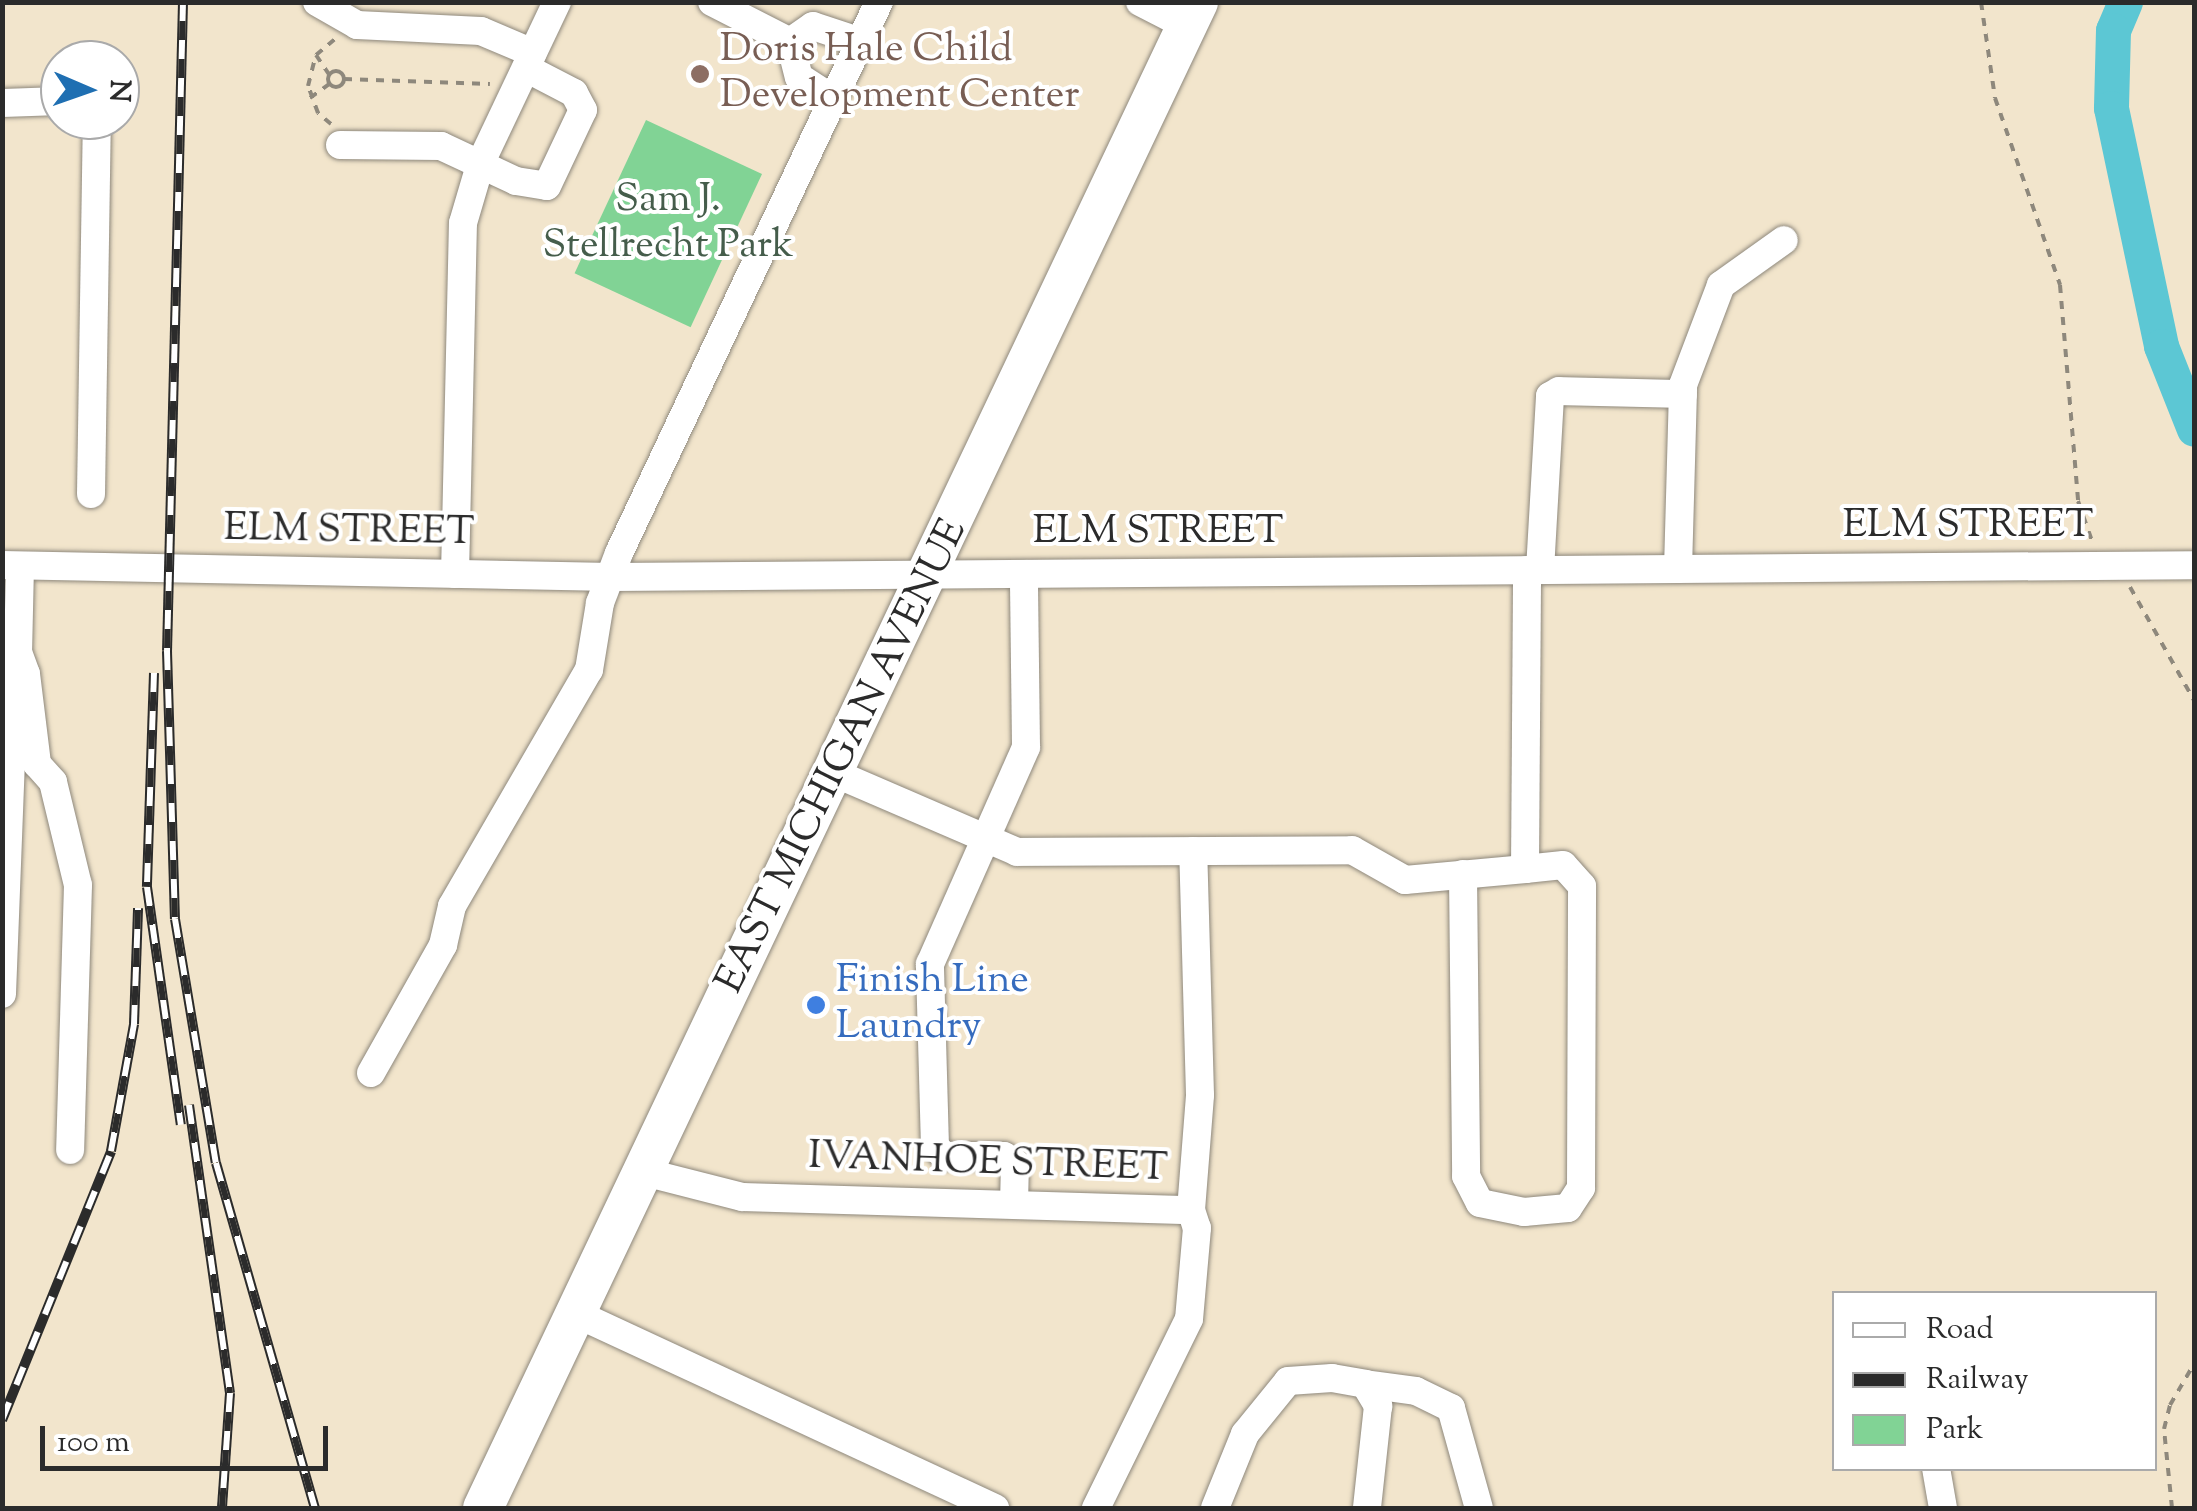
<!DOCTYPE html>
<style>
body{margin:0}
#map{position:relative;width:2197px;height:1511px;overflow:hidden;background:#f2e5cc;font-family:"Sorts Mill Goudy",serif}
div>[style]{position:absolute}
.green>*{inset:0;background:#81d395;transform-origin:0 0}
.river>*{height:35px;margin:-17.5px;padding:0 17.5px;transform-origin:17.5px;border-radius:17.5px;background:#5cc7d4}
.path>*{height:4px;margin-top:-2px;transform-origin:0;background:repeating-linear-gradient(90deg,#8e887c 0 8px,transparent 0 16px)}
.path>.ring{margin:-2px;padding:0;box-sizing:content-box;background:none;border:4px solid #8e887c;border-radius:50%}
.roads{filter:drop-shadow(0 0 2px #8e887c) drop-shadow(0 0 2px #8e887c)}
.minor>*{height:28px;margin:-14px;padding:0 14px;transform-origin:14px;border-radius:14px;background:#fff}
.highway>*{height:40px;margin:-20px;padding:0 20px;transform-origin:20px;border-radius:20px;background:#fff}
.rail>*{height:10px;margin-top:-5px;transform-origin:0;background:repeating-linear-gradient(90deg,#fff 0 19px,#2b2b2b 0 38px);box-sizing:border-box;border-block:2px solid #2b2b2b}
.dots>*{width:28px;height:28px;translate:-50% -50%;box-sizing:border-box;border:5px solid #fff;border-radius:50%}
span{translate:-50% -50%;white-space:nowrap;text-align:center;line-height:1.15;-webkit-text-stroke:8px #fff;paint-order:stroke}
.education-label{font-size:40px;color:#785e54}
.left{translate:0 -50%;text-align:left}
.park-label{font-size:40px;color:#455d4b}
.street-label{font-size:40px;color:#2b2b2b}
.shop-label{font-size:40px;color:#366cbe}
.frame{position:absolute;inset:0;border:5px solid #2b2b2b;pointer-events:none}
.legend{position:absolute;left:1832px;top:1291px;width:325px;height:180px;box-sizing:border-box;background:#fff;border:2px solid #aaa;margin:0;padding:12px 18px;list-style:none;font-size:30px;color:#2b2b2b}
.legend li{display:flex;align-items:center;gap:20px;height:50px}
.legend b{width:50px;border:2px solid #aaa}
.north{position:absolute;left:40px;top:40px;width:100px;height:100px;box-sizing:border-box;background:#fff;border:2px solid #aaa;border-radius:50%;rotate:92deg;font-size:28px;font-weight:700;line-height:40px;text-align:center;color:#2b2b2b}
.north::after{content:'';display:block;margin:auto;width:35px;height:45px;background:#1f6fb2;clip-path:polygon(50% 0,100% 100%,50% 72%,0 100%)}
.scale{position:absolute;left:40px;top:1426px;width:288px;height:45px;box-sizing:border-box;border:5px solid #2b2b2b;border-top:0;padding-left:12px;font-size:30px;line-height:35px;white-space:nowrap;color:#2b2b2b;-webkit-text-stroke:8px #fff;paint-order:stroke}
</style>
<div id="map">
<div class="green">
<div style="left:646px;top:120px;width:128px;height:169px;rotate:25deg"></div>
</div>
<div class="river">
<div style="left:2125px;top:2px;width:30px;rotate:113deg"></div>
<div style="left:2113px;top:30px;width:78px;rotate:91.5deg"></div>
<div style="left:2111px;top:108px;width:243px;rotate:78.1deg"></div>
<div style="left:2161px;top:346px;width:89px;rotate:68.3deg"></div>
</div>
<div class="path">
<div style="left:1981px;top:2px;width:97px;rotate:81.7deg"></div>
<div style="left:1995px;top:98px;width:198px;rotate:70.8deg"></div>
<div style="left:2060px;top:285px;width:217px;rotate:85.2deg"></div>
<div style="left:2078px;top:501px;width:42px;rotate:70.7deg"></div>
<div style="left:316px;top:55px;width:23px;rotate:56deg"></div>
<div class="ring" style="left:328px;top:71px;width:12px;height:12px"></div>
<div style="left:344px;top:79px;width:146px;rotate:2deg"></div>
<div style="left:310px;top:98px;width:24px;rotate:-36deg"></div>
<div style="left:331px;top:124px;width:17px;rotate:-140deg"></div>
<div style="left:318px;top:113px;width:29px;rotate:-110deg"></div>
<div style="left:308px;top:86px;width:32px;rotate:-76deg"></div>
<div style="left:316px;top:55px;width:26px;rotate:-40deg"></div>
<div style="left:2130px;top:587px;width:130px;rotate:60.5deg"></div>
<div style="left:2172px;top:1508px;width:79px;rotate:-95.8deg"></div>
<div style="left:2164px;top:1429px;width:25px;rotate:-76deg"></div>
<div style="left:2170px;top:1405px;width:48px;rotate:-59.7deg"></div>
</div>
<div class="roads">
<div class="minor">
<div style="left:317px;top:2px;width:46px;rotate:29.9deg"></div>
<div style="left:357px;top:25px;width:124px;rotate:2.8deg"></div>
<div style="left:481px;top:31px;width:56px;rotate:22.9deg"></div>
<div style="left:712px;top:2px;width:88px;rotate:27.1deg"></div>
<div style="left:790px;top:42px;width:36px;rotate:76deg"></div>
<div style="left:799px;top:77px;width:40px;rotate:32.9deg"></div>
<div style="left:1140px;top:2px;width:53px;rotate:27.1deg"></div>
<div style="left:790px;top:42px;width:28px;rotate:-35deg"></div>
<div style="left:813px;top:26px;width:51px;rotate:18.4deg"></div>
<div style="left:2px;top:103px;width:58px;rotate:-2deg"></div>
<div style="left:340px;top:145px;width:101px;rotate:0.6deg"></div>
<div style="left:441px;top:146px;width:83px;rotate:25deg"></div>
<div style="left:516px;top:181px;width:31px;rotate:9deg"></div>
<div style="left:547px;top:186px;width:84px;rotate:-64.7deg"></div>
<div style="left:583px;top:110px;width:19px;rotate:-118deg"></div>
<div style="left:574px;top:93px;width:54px;rotate:-152.5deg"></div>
<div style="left:91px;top:494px;width:374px;rotate:-89.1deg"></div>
<div style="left:2px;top:565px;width:610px;rotate:1.13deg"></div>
<div style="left:612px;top:577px;width:1582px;rotate:-0.43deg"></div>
<div style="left:20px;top:566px;width:86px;rotate:91.3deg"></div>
<div style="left:18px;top:652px;width:23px;rotate:70deg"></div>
<div style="left:26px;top:674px;width:91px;rotate:83deg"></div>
<div style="left:37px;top:764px;width:24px;rotate:48deg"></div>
<div style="left:53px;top:782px;width:106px;rotate:76.4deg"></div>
<div style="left:78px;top:885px;width:265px;rotate:91.7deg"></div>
<div style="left:1678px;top:569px;width:184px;rotate:-88.4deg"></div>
<div style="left:1683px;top:385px;width:107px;rotate:-69.2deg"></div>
<div style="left:1721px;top:285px;width:77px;rotate:-35.5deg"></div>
<div style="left:1540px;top:570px;width:174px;rotate:-86.7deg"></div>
<div style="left:1550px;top:396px;width:10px;rotate:-29deg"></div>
<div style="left:1559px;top:391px;width:124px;rotate:1.4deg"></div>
<div style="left:455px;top:574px;width:351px;rotate:-88.7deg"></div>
<div style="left:463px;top:223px;width:64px;rotate:-73.6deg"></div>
<div style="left:481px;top:162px;width:177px;rotate:-64.6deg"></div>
<div style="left:834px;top:773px;width:199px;rotate:23.3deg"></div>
<div style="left:1017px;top:852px;width:335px;rotate:-0.3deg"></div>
<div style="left:1352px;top:850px;width:61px;rotate:29.5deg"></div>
<div style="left:1405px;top:880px;width:121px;rotate:-5.2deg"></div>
<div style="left:1525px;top:869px;width:299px;rotate:-89.6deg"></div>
<div style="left:1463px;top:874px;width:302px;rotate:89.4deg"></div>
<div style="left:1466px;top:1176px;width:30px;rotate:63deg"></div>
<div style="left:1480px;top:1203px;width:45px;rotate:11.6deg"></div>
<div style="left:1524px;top:1212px;width:44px;rotate:-5.2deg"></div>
<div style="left:1568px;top:1208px;width:24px;rotate:-57deg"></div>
<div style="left:1581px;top:1188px;width:302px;rotate:-89.8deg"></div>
<div style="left:1582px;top:886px;width:28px;rotate:-132deg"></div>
<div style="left:1563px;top:865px;width:38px;rotate:174deg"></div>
<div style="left:2px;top:994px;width:331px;rotate:-87.8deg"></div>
<div style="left:371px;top:1073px;width:147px;rotate:-60.6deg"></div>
<div style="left:443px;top:945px;width:40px;rotate:-77deg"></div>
<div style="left:452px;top:906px;width:273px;rotate:-59.9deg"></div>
<div style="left:589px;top:670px;width:68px;rotate:-80.7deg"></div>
<div style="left:600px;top:603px;width:53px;rotate:-69.2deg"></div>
<div style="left:619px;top:553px;width:609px;rotate:-64.74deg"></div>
<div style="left:644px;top:1172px;width:101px;rotate:14.3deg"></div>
<div style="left:742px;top:1197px;width:449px;rotate:1.7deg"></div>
<div style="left:1191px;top:1210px;width:19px;rotate:72deg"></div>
<div style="left:1197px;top:1228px;width:91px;rotate:95deg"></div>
<div style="left:1189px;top:1319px;width:211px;rotate:116.2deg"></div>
<div style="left:1014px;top:1204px;width:41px;rotate:-88.6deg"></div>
<div style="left:1015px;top:1163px;width:13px;rotate:-148deg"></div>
<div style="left:1004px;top:1156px;width:59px;rotate:180deg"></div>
<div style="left:945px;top:1156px;width:13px;rotate:-138deg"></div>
<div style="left:935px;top:1147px;width:183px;rotate:-91.6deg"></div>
<div style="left:930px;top:964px;width:237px;rotate:-66.1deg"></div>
<div style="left:1026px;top:747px;width:173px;rotate:-90.7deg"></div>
<div style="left:1191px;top:1210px;width:115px;rotate:-85.5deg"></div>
<div style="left:1200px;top:1095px;width:244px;rotate:-91.6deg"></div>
<div style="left:577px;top:1314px;width:461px;rotate:24.9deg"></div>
<div style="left:1365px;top:1384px;width:51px;rotate:7.8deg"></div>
<div style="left:1416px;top:1391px;width:39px;rotate:26deg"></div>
<div style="left:1451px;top:1408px;width:104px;rotate:74.4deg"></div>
<div style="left:1936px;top:1468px;width:41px;rotate:80.1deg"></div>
<div style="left:1215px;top:1508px;width:80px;rotate:-67.9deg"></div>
<div style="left:1245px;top:1434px;width:68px;rotate:-50.9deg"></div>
<div style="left:1288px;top:1381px;width:44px;rotate:-3.9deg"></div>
<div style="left:1332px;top:1378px;width:34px;rotate:10deg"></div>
<div style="left:1365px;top:1384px;width:26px;rotate:59deg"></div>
<div style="left:1378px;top:1406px;width:103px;rotate:96.2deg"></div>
</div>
<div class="highway">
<div style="left:483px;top:1508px;width:1667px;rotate:-64.6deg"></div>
</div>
</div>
<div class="rail">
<div style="left:183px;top:2px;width:649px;rotate:91.41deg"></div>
<div style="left:167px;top:651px;width:268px;rotate:88.3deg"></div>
<div style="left:175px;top:919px;width:247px;rotate:80.5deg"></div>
<div style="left:216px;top:1163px;width:359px;rotate:74deg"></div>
<div style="left:154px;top:673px;width:214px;rotate:91.9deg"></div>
<div style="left:147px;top:887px;width:240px;rotate:81.9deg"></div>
<div style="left:189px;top:1105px;width:291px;rotate:81.9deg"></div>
<div style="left:230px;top:1393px;width:115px;rotate:94deg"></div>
<div style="left:2px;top:1420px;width:290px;rotate:-67.9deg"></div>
<div style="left:111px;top:1151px;width:129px;rotate:-79.7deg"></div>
<div style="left:134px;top:1024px;width:116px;rotate:-88deg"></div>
</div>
<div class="dots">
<div style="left:700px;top:74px;background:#8d6e63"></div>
<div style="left:816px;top:1005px;background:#3f7fe0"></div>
</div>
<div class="education-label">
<span class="left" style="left:720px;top:74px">Doris Hale Child<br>Development Center</span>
</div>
<div class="park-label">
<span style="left:668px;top:224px">Sam J.<br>Stellrecht Park</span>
</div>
<div class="street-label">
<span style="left:1968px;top:527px">ELM STREET</span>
<span style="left:349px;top:532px;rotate:1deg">ELM STREET</span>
<span style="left:1158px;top:533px">ELM STREET</span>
<span style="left:843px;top:757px;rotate:-64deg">EAST MICHIGAN AVENUE</span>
<span style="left:988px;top:1164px;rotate:2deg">IVANHOE STREET</span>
</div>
<div class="shop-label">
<span class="left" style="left:836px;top:1005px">Finish Line<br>Laundry</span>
</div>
<div class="frame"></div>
<ul class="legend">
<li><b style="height:12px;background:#fff"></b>Road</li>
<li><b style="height:12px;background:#2b2b2b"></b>Railway</li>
<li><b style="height:28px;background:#81d395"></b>Park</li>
</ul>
<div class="north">N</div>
<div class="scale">100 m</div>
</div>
